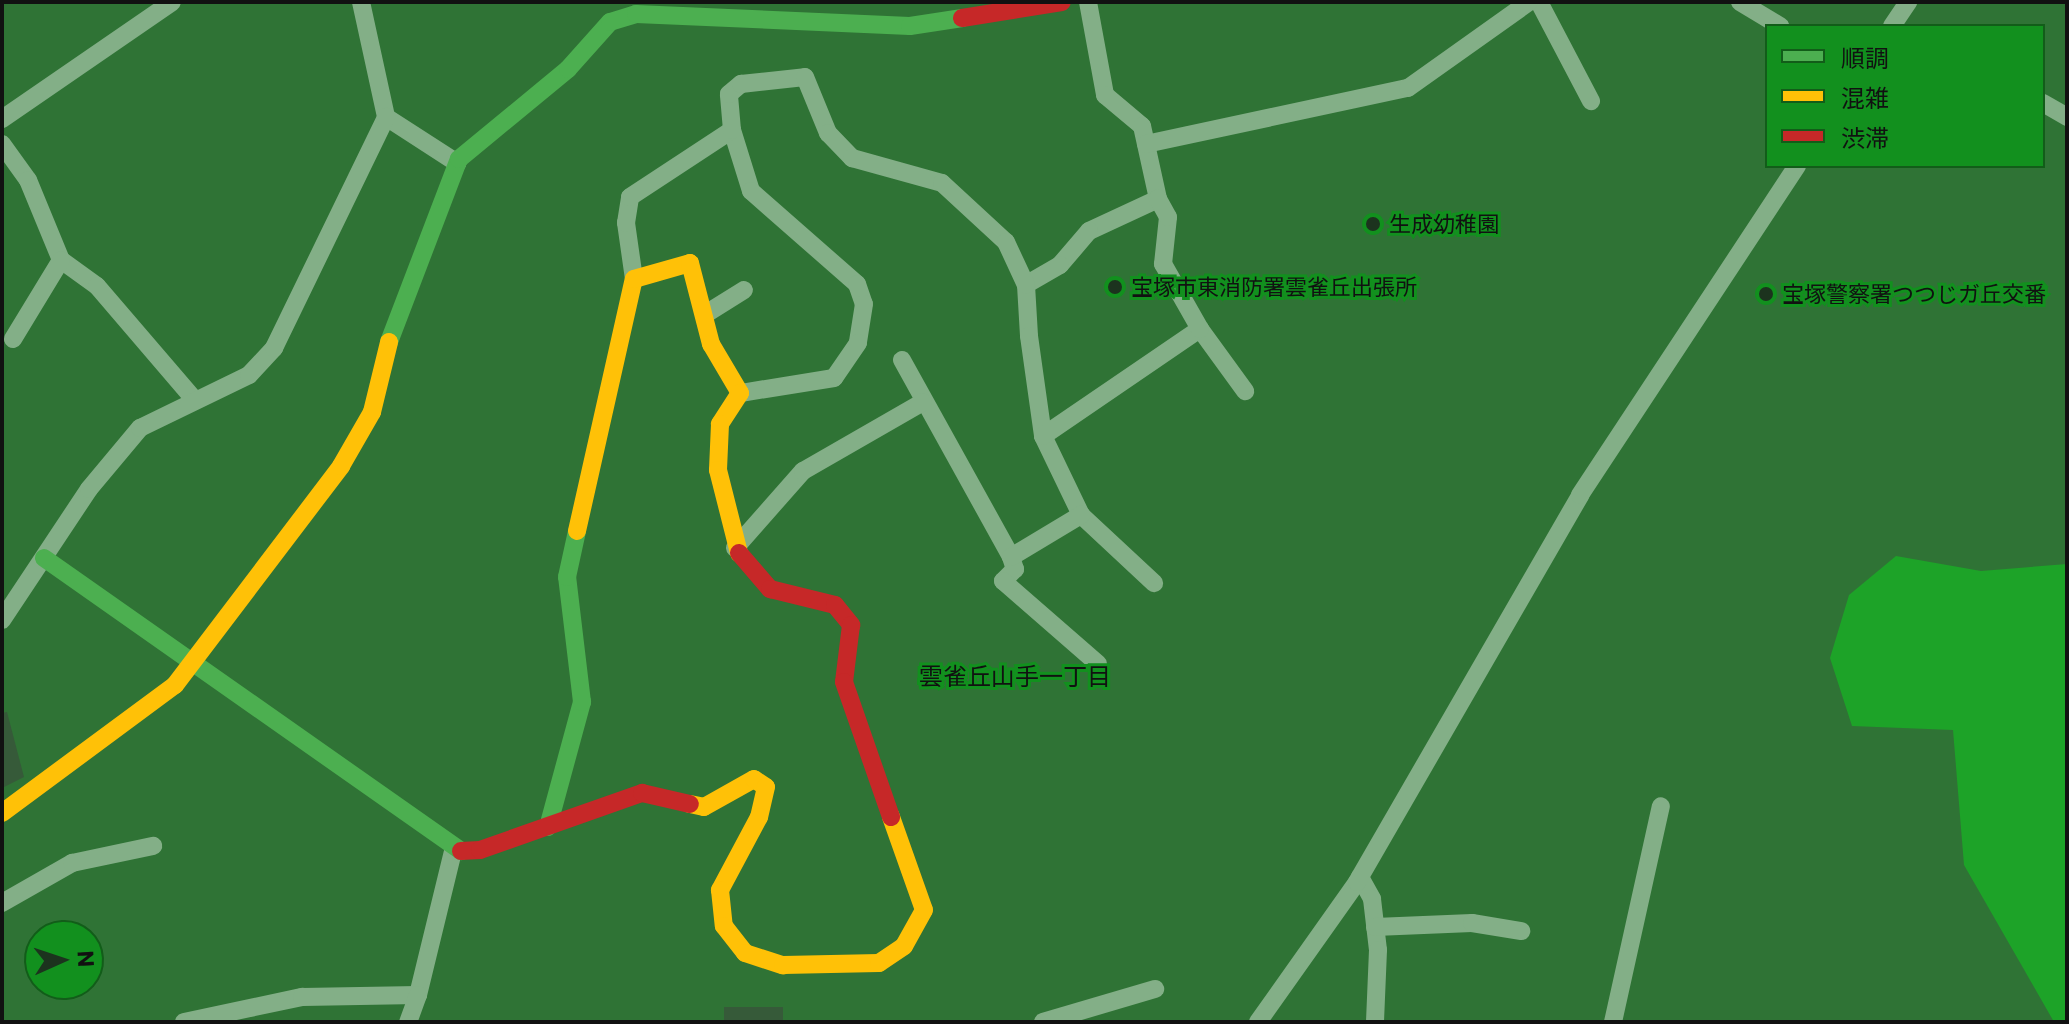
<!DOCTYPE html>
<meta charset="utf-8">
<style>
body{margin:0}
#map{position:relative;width:2069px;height:1024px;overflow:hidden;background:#2f7335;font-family:Commissioner,"Noto Sans JP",sans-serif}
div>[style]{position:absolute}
.green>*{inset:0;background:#1da328}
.building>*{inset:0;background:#365a39;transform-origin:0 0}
.street>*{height:18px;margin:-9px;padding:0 9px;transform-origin:9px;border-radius:9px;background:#83af87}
.fast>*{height:18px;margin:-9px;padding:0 9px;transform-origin:9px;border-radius:9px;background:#4caf50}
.slow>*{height:18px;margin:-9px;padding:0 9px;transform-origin:9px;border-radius:9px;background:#ffc107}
.jam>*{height:18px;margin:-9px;padding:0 9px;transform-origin:9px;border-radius:9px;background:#c62828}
.dots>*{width:22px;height:22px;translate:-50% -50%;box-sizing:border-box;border:4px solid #12901e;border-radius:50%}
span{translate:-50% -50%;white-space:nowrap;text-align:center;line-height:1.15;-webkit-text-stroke:6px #12901e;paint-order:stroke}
.poi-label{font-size:22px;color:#111}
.left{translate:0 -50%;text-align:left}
.neighbourhood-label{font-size:24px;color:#111}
.frame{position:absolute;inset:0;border:4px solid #111;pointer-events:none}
.legend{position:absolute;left:1765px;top:24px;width:280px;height:144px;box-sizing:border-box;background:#12901e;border:2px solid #125d19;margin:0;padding:10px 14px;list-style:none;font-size:24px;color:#111}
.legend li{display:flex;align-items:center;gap:16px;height:40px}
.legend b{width:40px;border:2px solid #125d19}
.north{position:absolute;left:24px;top:920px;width:80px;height:80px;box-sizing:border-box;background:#12901e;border:2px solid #125d19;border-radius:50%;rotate:87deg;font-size:22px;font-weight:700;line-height:32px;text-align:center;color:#111}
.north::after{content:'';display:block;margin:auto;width:28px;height:36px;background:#1c331e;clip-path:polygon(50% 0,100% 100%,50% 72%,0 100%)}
</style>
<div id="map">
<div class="green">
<div style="clip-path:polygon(1896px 556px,1981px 571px,2067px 564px,2067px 1022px,2054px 1022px,1964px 865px,1953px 730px,1852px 726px,1830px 658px,1849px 595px)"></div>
</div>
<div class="building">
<div style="clip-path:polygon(7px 712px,24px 777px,2px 788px,2px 713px)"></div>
<div style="left:724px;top:1007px;width:59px;height:15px"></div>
</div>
<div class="street">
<div style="left:361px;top:2px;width:118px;rotate:77.7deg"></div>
<div style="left:386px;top:117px;width:85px;rotate:32.9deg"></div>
<div style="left:1088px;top:2px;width:95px;rotate:79.6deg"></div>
<div style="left:1105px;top:95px;width:48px;rotate:40deg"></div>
<div style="left:1142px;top:126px;width:75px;rotate:77.6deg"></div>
<div style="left:1158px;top:199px;width:76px;rotate:155.1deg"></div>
<div style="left:1089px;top:231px;width:45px;rotate:130.5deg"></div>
<div style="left:1060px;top:265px;width:39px;rotate:150deg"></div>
<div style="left:1026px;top:285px;width:51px;rotate:86.6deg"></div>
<div style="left:1029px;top:336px;width:101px;rotate:82deg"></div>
<div style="left:1043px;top:436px;width:88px;rotate:64.3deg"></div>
<div style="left:1081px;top:515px;width:100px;rotate:43deg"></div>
<div style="left:1539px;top:2px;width:112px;rotate:62.3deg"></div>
<div style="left:1740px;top:2px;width:47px;rotate:31deg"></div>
<div style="left:1892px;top:26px;width:29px;rotate:-56deg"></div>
<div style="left:2043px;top:103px;width:28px;rotate:30deg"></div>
<div style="left:2px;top:119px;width:206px;rotate:-34.5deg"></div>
<div style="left:732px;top:130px;width:64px;rotate:72.7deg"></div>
<div style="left:751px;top:191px;width:141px;rotate:41.3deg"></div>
<div style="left:857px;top:284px;width:21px;rotate:71deg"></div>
<div style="left:864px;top:304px;width:39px;rotate:99deg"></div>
<div style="left:858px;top:343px;width:42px;rotate:124.4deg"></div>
<div style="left:834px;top:378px;width:95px;rotate:170.9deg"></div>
<div style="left:2px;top:144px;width:44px;rotate:54.2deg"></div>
<div style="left:28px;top:180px;width:87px;rotate:67.6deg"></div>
<div style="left:61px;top:260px;width:44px;rotate:35.8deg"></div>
<div style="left:97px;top:286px;width:149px;rotate:49.4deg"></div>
<div style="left:1146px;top:144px;width:268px;rotate:-12.1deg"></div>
<div style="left:1408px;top:88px;width:148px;rotate:-35.4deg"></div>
<div style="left:634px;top:279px;width:57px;rotate:-98.1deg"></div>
<div style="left:626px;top:223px;width:26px;rotate:-81deg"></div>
<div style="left:630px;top:197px;width:122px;rotate:-33.3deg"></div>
<div style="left:732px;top:130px;width:36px;rotate:-95deg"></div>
<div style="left:729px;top:94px;width:16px;rotate:-40deg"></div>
<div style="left:741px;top:84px;width:64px;rotate:-6.2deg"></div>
<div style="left:805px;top:77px;width:61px;rotate:67.7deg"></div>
<div style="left:828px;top:133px;width:35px;rotate:46deg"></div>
<div style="left:852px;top:158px;width:93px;rotate:15.5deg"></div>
<div style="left:942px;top:183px;width:87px;rotate:42.7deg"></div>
<div style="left:1006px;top:242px;width:47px;rotate:65.1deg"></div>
<div style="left:704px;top:315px;width:47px;rotate:-32deg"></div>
<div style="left:1200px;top:329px;width:77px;rotate:54deg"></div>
<div style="left:13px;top:339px;width:92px;rotate:-58.7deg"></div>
<div style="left:902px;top:360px;width:225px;rotate:61deg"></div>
<div style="left:1011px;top:557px;width:13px;rotate:72deg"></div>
<div style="left:1015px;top:569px;width:17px;rotate:135deg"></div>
<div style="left:1003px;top:581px;width:126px;rotate:41.1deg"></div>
<div style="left:1043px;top:436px;width:190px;rotate:-34.3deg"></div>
<div style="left:1200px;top:329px;width:75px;rotate:-119.6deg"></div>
<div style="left:1163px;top:264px;width:47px;rotate:-83.9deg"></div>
<div style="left:1168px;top:217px;width:21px;rotate:-119deg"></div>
<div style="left:735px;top:548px;width:103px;rotate:-48.6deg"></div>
<div style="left:803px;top:471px;width:138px;rotate:-29.9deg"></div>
<div style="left:1011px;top:557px;width:82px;rotate:-31deg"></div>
<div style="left:2px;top:620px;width:157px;rotate:-56.4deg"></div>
<div style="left:89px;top:489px;width:80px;rotate:-50.1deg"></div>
<div style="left:140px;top:428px;width:121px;rotate:-25.9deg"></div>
<div style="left:249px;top:375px;width:37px;rotate:-47deg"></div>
<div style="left:274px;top:348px;width:257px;rotate:-64.1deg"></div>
<div style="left:1360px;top:877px;width:25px;rotate:61deg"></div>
<div style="left:1372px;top:899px;width:51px;rotate:83.3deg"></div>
<div style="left:1378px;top:950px;width:72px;rotate:92.4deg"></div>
<div style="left:2px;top:903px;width:81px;rotate:-29.7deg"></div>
<div style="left:72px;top:863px;width:83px;rotate:-11.9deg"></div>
<div style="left:1375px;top:927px;width:97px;rotate:-2.4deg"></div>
<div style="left:1472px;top:923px;width:50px;rotate:9.3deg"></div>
<div style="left:418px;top:995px;width:148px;rotate:-76.3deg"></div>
<div style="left:184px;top:1022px;width:121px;rotate:-12deg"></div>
<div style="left:302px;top:997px;width:116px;rotate:-1deg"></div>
<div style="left:418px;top:995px;width:29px;rotate:110deg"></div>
<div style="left:1043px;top:1022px;width:117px;rotate:-16.4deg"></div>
<div style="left:1258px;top:1022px;width:171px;rotate:-54.7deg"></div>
<div style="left:1357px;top:882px;width:447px;rotate:-60deg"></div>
<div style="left:1580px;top:495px;width:394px;rotate:-56.6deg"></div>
<div style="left:1613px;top:1022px;width:221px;rotate:-77.5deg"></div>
</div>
<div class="fast">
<div style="left:389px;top:342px;width:196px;rotate:-69.1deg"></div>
<div style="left:459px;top:159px;width:141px;rotate:-39.5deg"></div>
<div style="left:568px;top:69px;width:63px;rotate:-48.2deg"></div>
<div style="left:610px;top:22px;width:27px;rotate:-17deg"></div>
<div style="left:636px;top:14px;width:274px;rotate:2.5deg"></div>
<div style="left:910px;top:26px;width:53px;rotate:-8.7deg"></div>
<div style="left:44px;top:558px;width:510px;rotate:35.09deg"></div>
<div style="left:548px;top:827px;width:130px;rotate:-74.8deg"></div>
<div style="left:582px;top:702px;width:126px;rotate:-96.8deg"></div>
<div style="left:567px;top:577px;width:47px;rotate:-77.7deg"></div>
</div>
<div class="slow">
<div style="left:577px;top:531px;width:258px;rotate:-77.3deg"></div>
<div style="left:634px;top:279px;width:58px;rotate:-15.9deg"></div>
<div style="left:690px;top:263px;width:84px;rotate:75.5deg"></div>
<div style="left:711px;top:344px;width:57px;rotate:59.4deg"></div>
<div style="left:740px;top:393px;width:37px;rotate:123deg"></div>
<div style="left:720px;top:424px;width:46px;rotate:92.5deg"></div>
<div style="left:718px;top:470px;width:86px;rotate:75.8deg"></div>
<div style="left:690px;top:804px;width:14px;rotate:12deg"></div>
<div style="left:704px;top:807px;width:57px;rotate:-29.2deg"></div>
<div style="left:754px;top:779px;width:14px;rotate:34deg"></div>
<div style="left:766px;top:787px;width:31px;rotate:103deg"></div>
<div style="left:759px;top:817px;width:83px;rotate:118.1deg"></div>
<div style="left:720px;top:890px;width:36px;rotate:84deg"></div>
<div style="left:724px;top:926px;width:34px;rotate:52deg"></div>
<div style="left:745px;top:953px;width:40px;rotate:18deg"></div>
<div style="left:783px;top:965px;width:96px;rotate:-1.2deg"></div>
<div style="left:879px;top:963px;width:30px;rotate:-34deg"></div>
<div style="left:904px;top:946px;width:41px;rotate:-60.9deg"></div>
<div style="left:924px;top:910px;width:99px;rotate:-109.5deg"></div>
<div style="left:2px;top:813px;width:215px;rotate:-36.5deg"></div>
<div style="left:175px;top:685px;width:275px;rotate:-52.8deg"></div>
<div style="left:341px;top:466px;width:62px;rotate:-60.1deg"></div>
<div style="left:372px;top:412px;width:72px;rotate:-76.3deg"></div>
</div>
<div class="jam">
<div style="left:962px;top:18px;width:101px;rotate:-9.1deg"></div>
<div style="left:739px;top:553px;width:48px;rotate:49.3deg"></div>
<div style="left:770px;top:589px;width:67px;rotate:13.8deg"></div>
<div style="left:835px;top:605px;width:26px;rotate:51deg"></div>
<div style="left:851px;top:625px;width:57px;rotate:97deg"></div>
<div style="left:844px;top:682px;width:143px;rotate:70.8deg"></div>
<div style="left:461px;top:851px;width:19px;rotate:-3deg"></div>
<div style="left:480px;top:850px;width:172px;rotate:-19.4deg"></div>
<div style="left:642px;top:793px;width:49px;rotate:12.9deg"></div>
</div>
<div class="dots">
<div style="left:1373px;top:224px;background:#1c331e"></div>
<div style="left:1115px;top:287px;background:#1c331e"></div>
<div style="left:1766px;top:294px;background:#1c331e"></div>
</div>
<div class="poi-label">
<span class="left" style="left:1389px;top:224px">生成幼稚園</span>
<span class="left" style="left:1131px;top:287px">宝塚市東消防署雲雀丘出張所</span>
<span class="left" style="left:1782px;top:294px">宝塚警察署つつじガ丘交番</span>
</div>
<div class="neighbourhood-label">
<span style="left:1015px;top:676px">雲雀丘山手一丁目</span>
</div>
<div class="frame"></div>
<ul class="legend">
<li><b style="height:10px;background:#4caf50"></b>順調</li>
<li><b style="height:10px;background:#ffc107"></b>混雑</li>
<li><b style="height:10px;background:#c62828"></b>渋滞</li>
</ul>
<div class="north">N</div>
</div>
